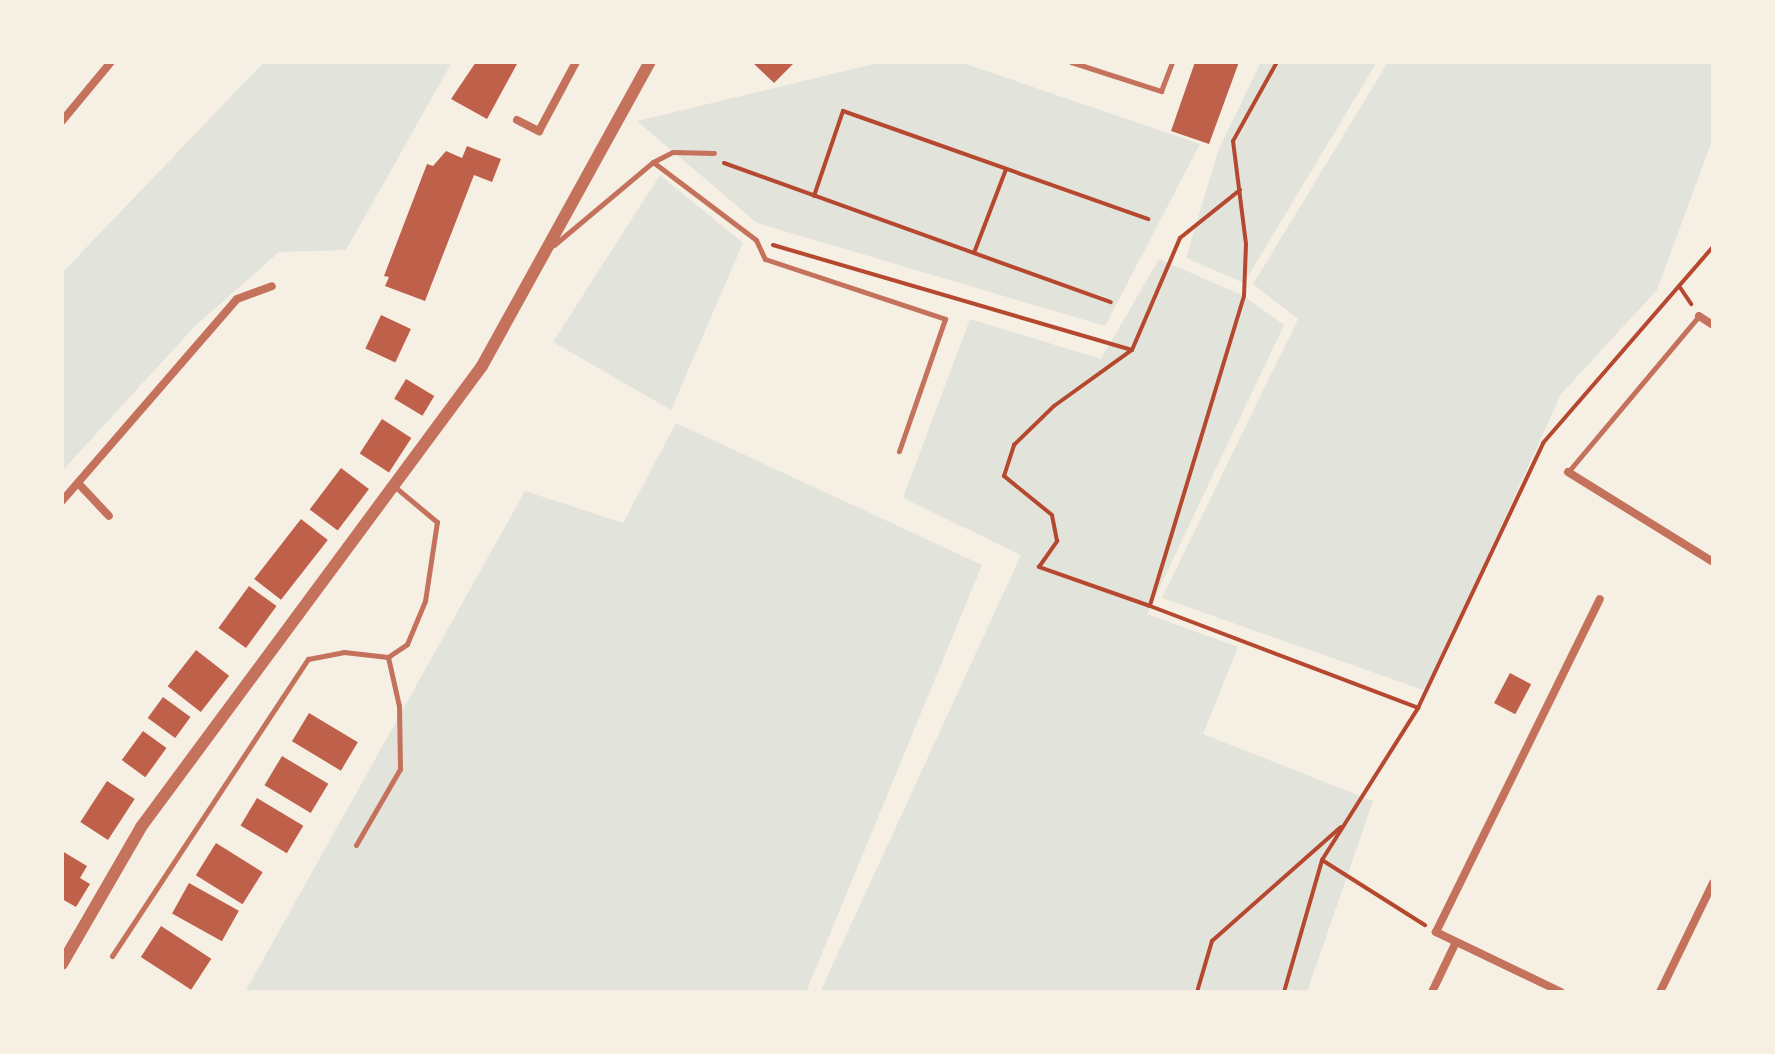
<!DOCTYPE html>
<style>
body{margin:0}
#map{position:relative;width:1775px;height:1054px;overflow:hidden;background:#f6efe4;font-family:"PT Sans Narrow",sans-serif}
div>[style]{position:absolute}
.green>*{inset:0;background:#e2e4dc}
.building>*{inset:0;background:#bf614a;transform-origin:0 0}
.path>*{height:4px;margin:-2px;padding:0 2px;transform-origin:2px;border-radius:2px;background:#b5482f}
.service>*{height:5px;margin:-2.5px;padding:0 2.5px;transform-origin:2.5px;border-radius:2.5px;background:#c5725c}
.minor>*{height:8px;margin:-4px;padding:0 4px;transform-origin:4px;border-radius:4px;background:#c5725c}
.tertiary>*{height:12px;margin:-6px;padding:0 6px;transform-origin:6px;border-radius:6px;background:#c5725c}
span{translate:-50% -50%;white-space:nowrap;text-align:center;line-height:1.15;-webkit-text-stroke:6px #f6efe4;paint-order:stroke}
.frame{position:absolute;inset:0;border:64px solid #f6efe4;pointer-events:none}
</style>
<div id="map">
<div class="green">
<div style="clip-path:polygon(264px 62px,452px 62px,346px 250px,279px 252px,196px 325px,62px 471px,62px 273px)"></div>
<div style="clip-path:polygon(882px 62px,960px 62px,1200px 144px,1105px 326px,757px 223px,637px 121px)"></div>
<div style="clip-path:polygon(1261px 62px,1377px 62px,1244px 283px,1186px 258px,1218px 151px)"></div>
<div style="clip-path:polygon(1388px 62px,1713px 62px,1713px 138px,1657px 290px,1561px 394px,1426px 691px,1162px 598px,1298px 319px,1253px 284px)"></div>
<div style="clip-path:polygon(660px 175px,743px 243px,671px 410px,553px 342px)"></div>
<div style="clip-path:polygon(1159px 259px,1244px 296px,1284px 325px,1147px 614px,1238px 647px,1203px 734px,1373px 801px,1307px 992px,820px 992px,1021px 555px,903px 498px,970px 319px,1101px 359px)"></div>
<div style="clip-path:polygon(676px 423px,982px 565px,806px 992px,245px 992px,525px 491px,623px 523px)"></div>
</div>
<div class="building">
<div style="clip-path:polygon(476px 62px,518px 62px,487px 119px,451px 99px)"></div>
<div style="clip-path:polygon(752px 62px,795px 62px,774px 83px)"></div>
<div style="clip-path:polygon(1195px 62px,1239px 62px,1209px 144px,1171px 131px)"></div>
<div style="clip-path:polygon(467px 146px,501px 159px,492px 182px,474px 175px,425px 301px,385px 286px,389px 277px,384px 276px,427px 164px,433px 166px,446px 151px,462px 158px)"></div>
<div style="left:381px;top:315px;width:33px;height:37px;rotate:25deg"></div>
<div style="left:406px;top:379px;width:33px;height:23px;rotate:31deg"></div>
<div style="left:382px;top:419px;width:35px;height:41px;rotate:33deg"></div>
<div style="left:341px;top:468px;width:35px;height:52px;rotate:37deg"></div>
<div style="left:301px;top:519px;width:34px;height:76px;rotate:38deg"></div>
<div style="left:249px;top:586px;width:34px;height:52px;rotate:36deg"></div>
<div style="left:196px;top:650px;width:42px;height:46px;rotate:38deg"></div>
<div style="left:1510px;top:673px;width:24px;height:34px;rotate:28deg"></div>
<div style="left:163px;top:697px;width:34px;height:26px;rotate:36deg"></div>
<div style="left:309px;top:713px;width:57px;height:33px;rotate:31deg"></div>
<div style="left:143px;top:731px;width:29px;height:36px;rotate:36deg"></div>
<div style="left:282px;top:756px;width:54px;height:34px;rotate:31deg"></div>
<div style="left:107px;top:781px;width:33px;height:49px;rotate:33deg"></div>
<div style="left:257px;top:798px;width:54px;height:32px;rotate:31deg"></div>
<div style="left:216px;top:843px;width:55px;height:38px;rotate:32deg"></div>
<div style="clip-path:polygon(62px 851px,87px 866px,80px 878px,90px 884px,76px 907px,62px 899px)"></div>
<div style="left:189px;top:883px;width:57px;height:35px;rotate:29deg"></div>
<div style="left:161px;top:926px;width:60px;height:37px;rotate:33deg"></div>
</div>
<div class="path">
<div style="left:1277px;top:62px;width:90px;rotate:119.1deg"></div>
<div style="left:1233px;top:141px;width:104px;rotate:82.8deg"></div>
<div style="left:1246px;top:244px;width:52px;rotate:92.2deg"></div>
<div style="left:1244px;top:296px;width:324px;rotate:106.9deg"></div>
<div style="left:1150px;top:606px;width:287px;rotate:20.8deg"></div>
<div style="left:724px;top:163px;width:411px;rotate:19.8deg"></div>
<div style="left:814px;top:196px;width:90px;rotate:-71.2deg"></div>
<div style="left:843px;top:111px;width:324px;rotate:19.5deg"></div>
<div style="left:773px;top:245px;width:374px;rotate:16.3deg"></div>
<div style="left:974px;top:253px;width:90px;rotate:-69.1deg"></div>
<div style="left:1679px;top:286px;width:22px;rotate:56deg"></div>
<div style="left:1150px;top:606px;width:118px;rotate:-160.6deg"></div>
<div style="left:1039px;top:567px;width:32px;rotate:-55deg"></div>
<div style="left:1057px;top:541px;width:26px;rotate:-101deg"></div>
<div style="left:1052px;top:515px;width:62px;rotate:-140.9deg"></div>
<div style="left:1004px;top:476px;width:33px;rotate:-72deg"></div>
<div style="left:1014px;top:445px;width:56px;rotate:-44.3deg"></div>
<div style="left:1054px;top:406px;width:96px;rotate:-35.7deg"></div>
<div style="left:1132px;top:350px;width:122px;rotate:-66.8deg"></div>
<div style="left:1180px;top:238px;width:77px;rotate:-38.7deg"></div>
<div style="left:1322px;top:860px;width:122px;rotate:32.3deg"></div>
<div style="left:1197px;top:992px;width:53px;rotate:-73.6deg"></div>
<div style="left:1212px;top:941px;width:172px;rotate:-41.5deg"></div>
<div style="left:1284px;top:992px;width:137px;rotate:-73.9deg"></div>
<div style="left:1322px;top:860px;width:180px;rotate:-57.7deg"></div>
<div style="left:1418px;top:708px;width:293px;rotate:-64.7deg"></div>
<div style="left:1543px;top:443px;width:259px;rotate:-49.1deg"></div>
</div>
<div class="service">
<div style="left:1071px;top:62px;width:95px;rotate:17.9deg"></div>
<div style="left:1161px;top:91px;width:31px;rotate:-69deg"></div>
<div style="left:653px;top:162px;width:129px;rotate:37.1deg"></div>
<div style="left:756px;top:240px;width:21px;rotate:65deg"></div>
<div style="left:765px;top:259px;width:190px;rotate:18.4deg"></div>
<div style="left:945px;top:319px;width:140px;rotate:109.2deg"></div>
<div style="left:554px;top:245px;width:129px;rotate:-40deg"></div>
<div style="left:653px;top:162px;width:22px;rotate:-27deg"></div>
<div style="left:673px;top:152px;width:41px;rotate:1.4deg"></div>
<div style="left:1568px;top:472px;width:204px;rotate:-50deg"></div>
<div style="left:356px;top:845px;width:88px;rotate:-59.9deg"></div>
<div style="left:400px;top:769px;width:63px;rotate:-90.9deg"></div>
<div style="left:399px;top:706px;width:50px;rotate:-102.7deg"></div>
<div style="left:112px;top:956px;width:356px;rotate:-56.6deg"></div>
<div style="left:308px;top:659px;width:37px;rotate:-11deg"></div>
<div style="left:344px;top:652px;width:44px;rotate:6.5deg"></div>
<div style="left:388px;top:657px;width:23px;rotate:-34deg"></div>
<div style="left:407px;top:644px;width:47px;rotate:-67.3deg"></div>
<div style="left:425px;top:601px;width:80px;rotate:-81.4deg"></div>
<div style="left:437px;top:522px;width:56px;rotate:-140.1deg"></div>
</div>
<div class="minor">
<div style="left:517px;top:120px;width:25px;rotate:27deg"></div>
<div style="left:539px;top:131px;width:78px;rotate:-61.8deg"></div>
<div style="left:62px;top:121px;width:77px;rotate:-50.3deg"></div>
<div style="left:1699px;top:316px;width:17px;rotate:33deg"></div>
<div style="left:1568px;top:472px;width:171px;rotate:31.8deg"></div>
<div style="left:78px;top:483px;width:45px;rotate:46.8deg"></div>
<div style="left:62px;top:501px;width:267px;rotate:-49.1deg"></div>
<div style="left:237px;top:299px;width:37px;rotate:-20deg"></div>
<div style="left:1432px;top:992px;width:55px;rotate:-64.4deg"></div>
<div style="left:1561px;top:992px;width:139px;rotate:-154.4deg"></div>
<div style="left:1436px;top:932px;width:371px;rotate:-63.8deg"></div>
<div style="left:1660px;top:992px;width:121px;rotate:-64.1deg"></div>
</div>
<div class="tertiary">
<div style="left:62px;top:964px;width:158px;rotate:-60deg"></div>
<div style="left:141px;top:827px;width:573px;rotate:-53.51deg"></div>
<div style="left:482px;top:366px;width:347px;rotate:-61.1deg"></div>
</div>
<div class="frame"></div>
</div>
